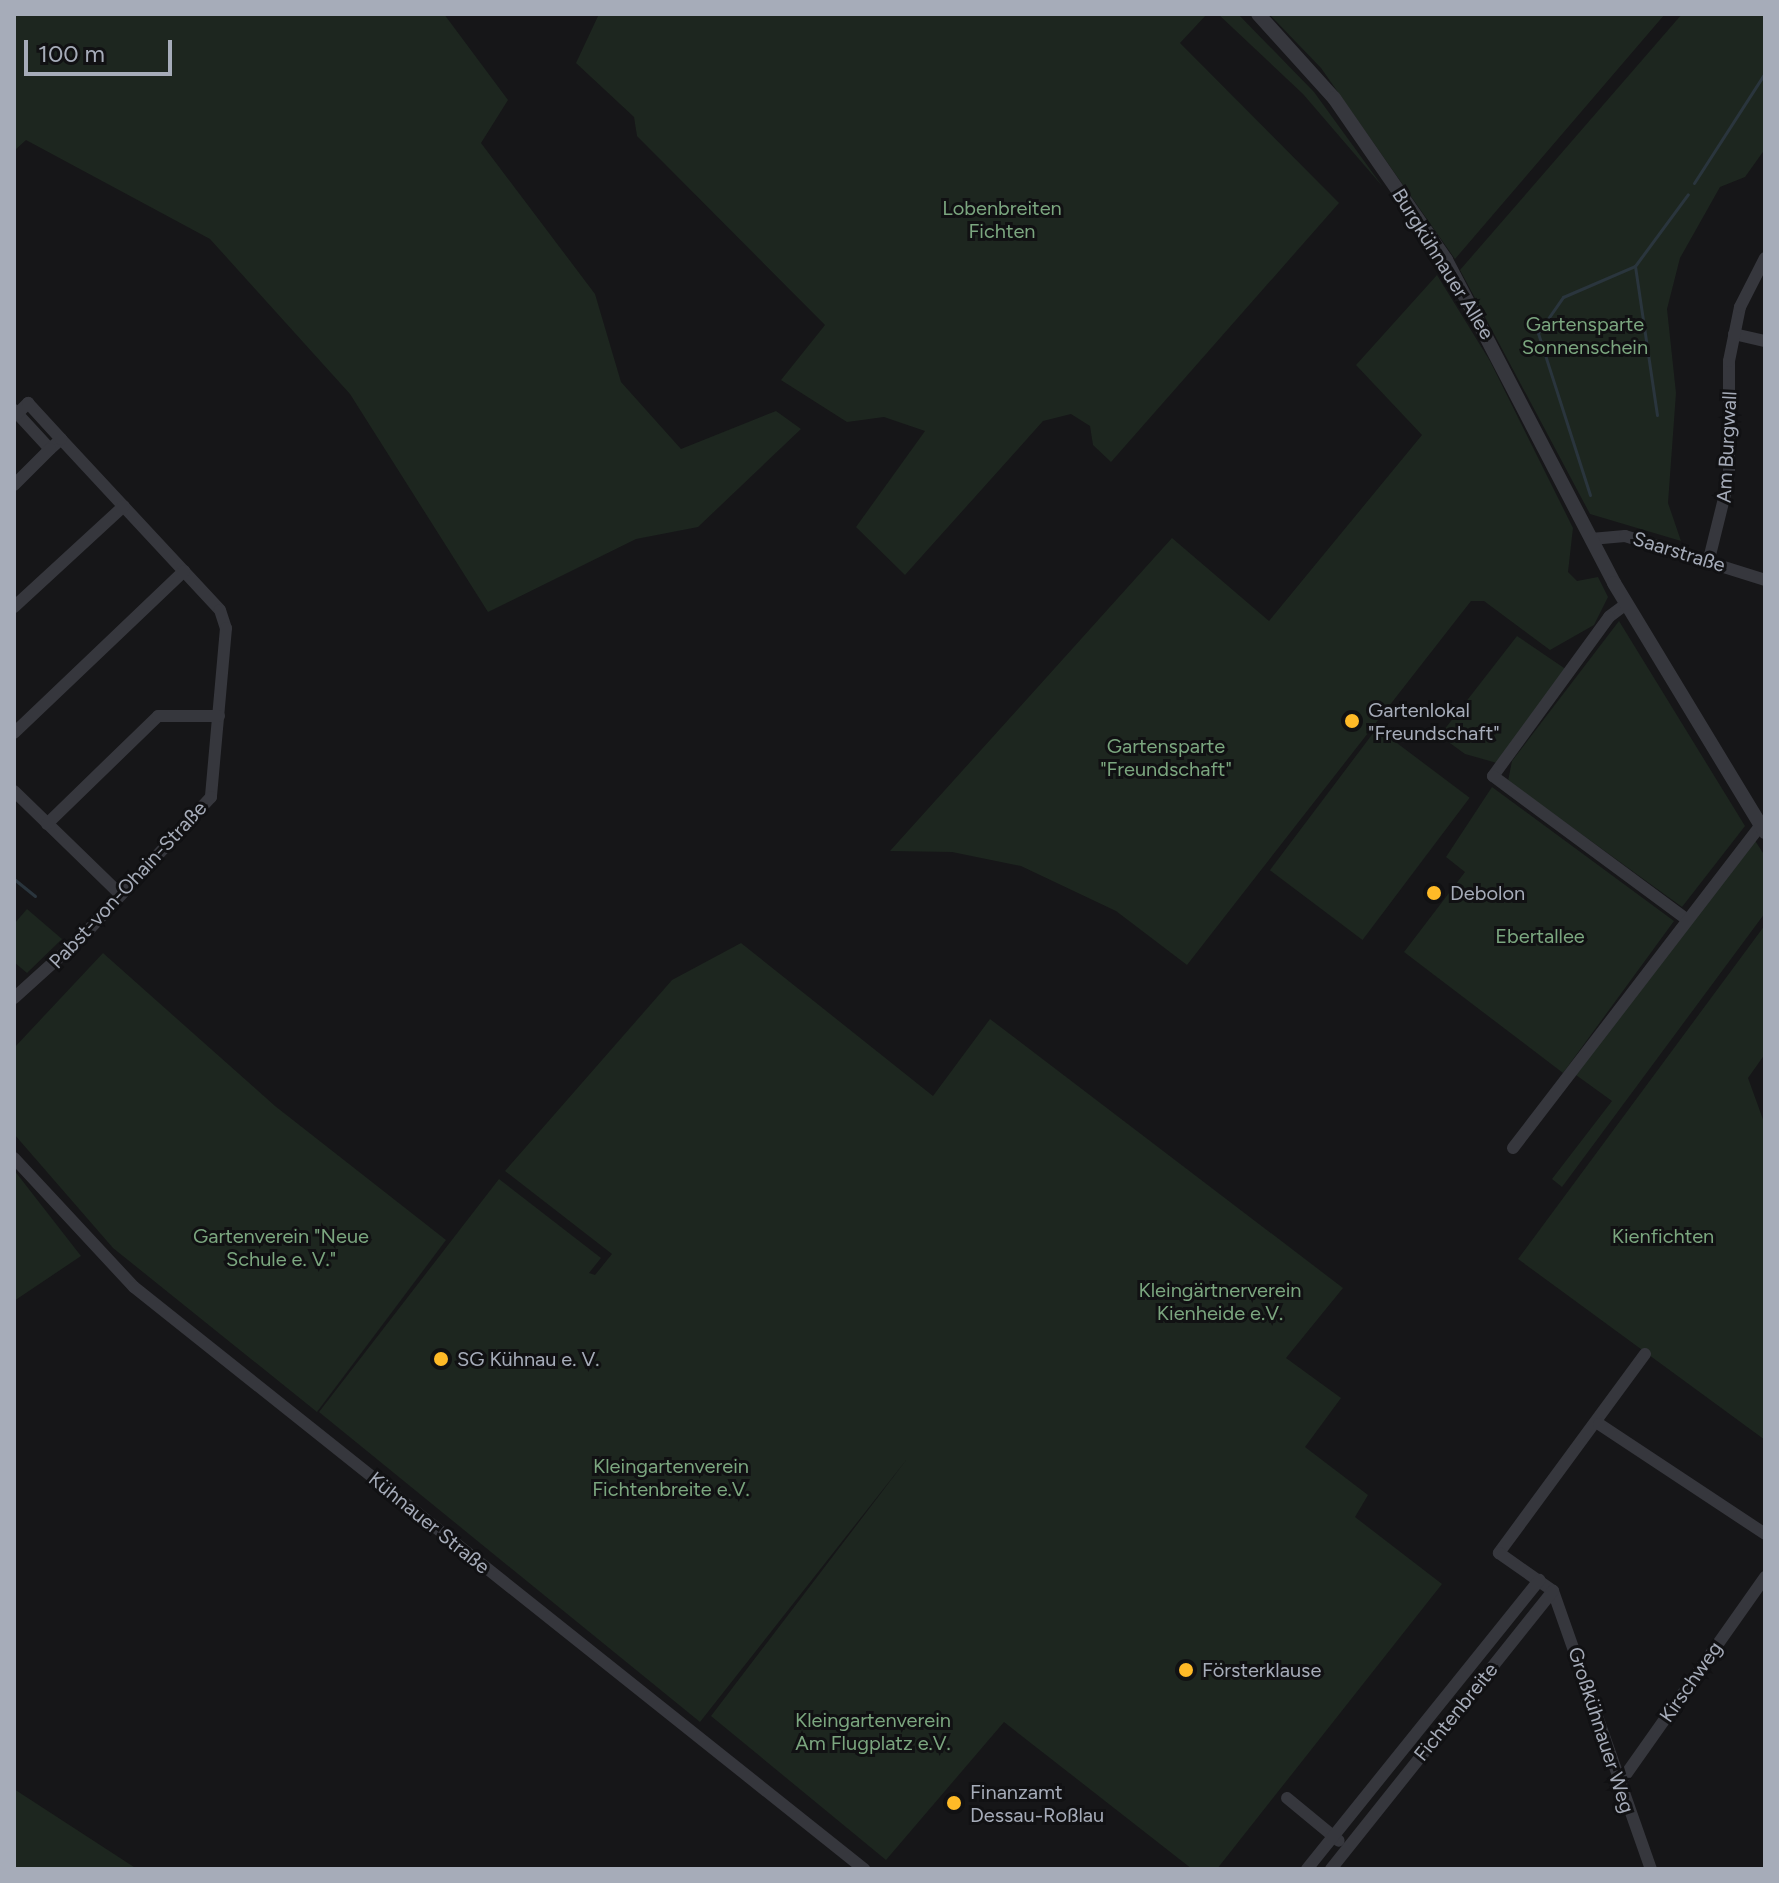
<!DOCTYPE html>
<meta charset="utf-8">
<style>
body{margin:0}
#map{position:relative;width:1779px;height:1883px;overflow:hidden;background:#161618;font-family:Figtree,sans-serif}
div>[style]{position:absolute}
.green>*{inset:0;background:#1d261f;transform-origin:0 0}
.stream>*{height:3px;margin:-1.5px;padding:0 1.5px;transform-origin:1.5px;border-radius:1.5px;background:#2a353d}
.minor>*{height:12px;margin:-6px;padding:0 6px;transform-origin:6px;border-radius:6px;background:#36373d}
.tertiary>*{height:14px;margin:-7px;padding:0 7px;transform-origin:7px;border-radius:7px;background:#36373d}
.dots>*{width:22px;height:22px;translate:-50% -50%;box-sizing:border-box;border:4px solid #111113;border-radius:50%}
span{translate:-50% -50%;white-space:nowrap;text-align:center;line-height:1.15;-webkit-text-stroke:6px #111113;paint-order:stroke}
.park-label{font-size:20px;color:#7ba67f}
.street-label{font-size:20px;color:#a6acb9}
.poi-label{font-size:20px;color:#a6acb9}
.left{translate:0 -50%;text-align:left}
.frame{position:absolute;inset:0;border:16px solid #a6acb9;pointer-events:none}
.scale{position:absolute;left:24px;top:40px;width:148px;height:36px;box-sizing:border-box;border:4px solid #a6acb9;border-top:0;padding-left:10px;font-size:24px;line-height:28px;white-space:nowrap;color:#a6acb9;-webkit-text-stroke:6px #111113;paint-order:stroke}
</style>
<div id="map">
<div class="green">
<div style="clip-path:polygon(14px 14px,444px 14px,508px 100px,481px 143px,595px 294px,621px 382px,681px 449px,776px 411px,801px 429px,698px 527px,636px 539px,488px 612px,350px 394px,210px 239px,26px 140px,14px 151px)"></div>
<div style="clip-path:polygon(599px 14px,1207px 14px,1180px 43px,1339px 203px,1111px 462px,1093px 445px,1090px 426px,1071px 414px,1043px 421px,905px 575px,856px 527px,925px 431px,884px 417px,847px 422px,781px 380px,825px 325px,637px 136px,634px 117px,576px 63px)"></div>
<div style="clip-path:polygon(1218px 14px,1238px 14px,1314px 92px,1383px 187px,1303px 94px)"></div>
<div style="clip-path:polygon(1269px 14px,1665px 14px,1455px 259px,1321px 68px)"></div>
<div style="clip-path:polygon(1682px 14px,1765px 14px,1765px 149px,1745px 177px,1720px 187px,1680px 258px,1667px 309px,1676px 393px,1668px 503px,1681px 541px,1590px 514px,1460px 270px)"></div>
<div style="clip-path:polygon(1437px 275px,1490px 361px,1573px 528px,1568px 572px,1577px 581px,1598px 577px,1608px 597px,1594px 625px,1550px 650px,1484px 601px,1471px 601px,1187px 965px,1116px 911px,1021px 866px,952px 852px,890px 851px,1172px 538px,1269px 621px,1422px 435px,1356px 365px)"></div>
<div style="clip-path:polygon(1619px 621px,1745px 826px,1682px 907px,1508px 781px,1512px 761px)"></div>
<div style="clip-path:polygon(1517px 636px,1567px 670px,1497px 763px,1465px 754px,1443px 738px,1444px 730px)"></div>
<div style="left:1377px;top:728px;width:116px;height:178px;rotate:37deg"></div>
<div style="clip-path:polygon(1492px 787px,1674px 921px,1563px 1073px,1404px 952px,1465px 872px,1446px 857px)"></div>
<div style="clip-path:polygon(1754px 839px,1765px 856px,1765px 913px,1562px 1187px,1552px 1179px,1612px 1101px,1576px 1075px)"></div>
<div style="clip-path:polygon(27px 909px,62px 939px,27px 973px,14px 962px,14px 924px)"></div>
<div style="clip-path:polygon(1765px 925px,1765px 1054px,1748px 1078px,1765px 1125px,1765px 1440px,1518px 1259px)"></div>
<div style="clip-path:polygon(741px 943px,933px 1096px,990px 1019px,1343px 1288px,1286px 1358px,1341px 1398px,1305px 1447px,1368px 1495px,1355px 1517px,1442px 1584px,1217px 1869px,1192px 1869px,1004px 1722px,886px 1860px,711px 1716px,907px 1459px,700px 1722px,319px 1412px,499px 1179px,601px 1258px,589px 1273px,595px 1275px,612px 1254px,505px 1171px,672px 980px)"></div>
<div style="clip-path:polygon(103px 953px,275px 1106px,446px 1240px,317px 1412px,113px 1248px,14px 1134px,14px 1048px)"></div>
<div style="clip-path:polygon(14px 1170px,81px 1256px,14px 1301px)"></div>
<div style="clip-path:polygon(14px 1789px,137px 1869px,14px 1869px)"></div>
</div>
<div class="stream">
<div style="left:1694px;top:183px;width:131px;rotate:-57.2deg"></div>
<div style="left:1657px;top:415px;width:151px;rotate:-98.4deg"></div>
<div style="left:1635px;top:266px;width:89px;rotate:-53.6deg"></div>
<div style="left:1590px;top:495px;width:170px;rotate:-107.8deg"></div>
<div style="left:1538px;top:333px;width:44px;rotate:-55.2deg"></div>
<div style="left:1563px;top:297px;width:78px;rotate:-23.3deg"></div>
<div style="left:14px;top:879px;width:27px;rotate:39deg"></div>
</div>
<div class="minor">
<div style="left:1734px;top:334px;width:32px;rotate:13deg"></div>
<div style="left:14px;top:410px;width:53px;rotate:47.3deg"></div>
<div style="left:50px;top:449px;width:15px;rotate:-42deg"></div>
<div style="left:61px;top:439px;width:233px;rotate:47.1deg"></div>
<div style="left:220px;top:610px;width:19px;rotate:72deg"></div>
<div style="left:226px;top:628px;width:170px;rotate:95.1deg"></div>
<div style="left:211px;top:797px;width:185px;rotate:132.6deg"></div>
<div style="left:86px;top:933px;width:97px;rotate:137.9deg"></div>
<div style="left:17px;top:414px;width:16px;rotate:-45deg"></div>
<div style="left:28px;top:403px;width:49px;rotate:47.5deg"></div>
<div style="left:14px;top:485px;width:51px;rotate:-45deg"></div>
<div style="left:1591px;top:539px;width:34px;rotate:-5deg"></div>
<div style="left:1625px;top:536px;width:147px;rotate:17.4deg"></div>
<div style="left:1709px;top:559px;width:83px;rotate:-76.1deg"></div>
<div style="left:1729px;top:478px;width:117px;rotate:-90deg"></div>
<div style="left:1729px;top:361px;width:55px;rotate:-78.5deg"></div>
<div style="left:1740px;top:307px;width:55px;rotate:-63deg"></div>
<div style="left:1626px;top:604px;width:21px;rotate:143deg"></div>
<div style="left:1609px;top:617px;width:197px;rotate:126.1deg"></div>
<div style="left:1493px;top:776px;width:240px;rotate:36.5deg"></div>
<div style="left:14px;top:607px;width:149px;rotate:-42.6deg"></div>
<div style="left:14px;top:733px;width:235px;rotate:-43.6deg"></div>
<div style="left:14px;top:791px;width:149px;rotate:44.2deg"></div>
<div style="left:47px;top:824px;width:155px;rotate:-44.2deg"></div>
<div style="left:158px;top:716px;width:61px"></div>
<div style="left:1513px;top:1148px;width:407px;rotate:-52.5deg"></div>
<div style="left:14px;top:1158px;width:176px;rotate:47.1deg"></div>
<div style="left:134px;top:1287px;width:934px;rotate:38.56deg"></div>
<div style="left:1645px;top:1354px;width:247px;rotate:126.3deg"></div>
<div style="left:1499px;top:1553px;width:66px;rotate:35.1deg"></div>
<div style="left:1553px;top:1591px;width:295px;rotate:70.6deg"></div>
<div style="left:1599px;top:1424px;width:199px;rotate:33.5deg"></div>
<div style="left:1617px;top:1787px;width:257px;rotate:-54.8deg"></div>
<div style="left:1287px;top:1798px;width:67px;rotate:39.6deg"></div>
<div style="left:1307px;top:1869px;width:371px;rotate:-51.2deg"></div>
<div style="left:1331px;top:1869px;width:356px;rotate:-51.4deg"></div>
</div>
<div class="tertiary">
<div style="left:1258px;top:14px;width:113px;rotate:47.9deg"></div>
<div style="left:1334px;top:98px;width:197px;rotate:55.3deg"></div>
<div style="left:1446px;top:260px;width:364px;rotate:62.5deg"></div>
<div style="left:1614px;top:583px;width:291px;rotate:58.8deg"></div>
</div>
<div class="dots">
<div style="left:1352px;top:721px;background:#ffba27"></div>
<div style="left:1434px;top:893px;background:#ffba27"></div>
<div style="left:441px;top:1359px;background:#ffba27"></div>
<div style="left:1186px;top:1670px;background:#ffba27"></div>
<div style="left:954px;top:1803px;background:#ffba27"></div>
</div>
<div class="park-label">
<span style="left:1002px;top:220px">Lobenbreiten<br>Fichten</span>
<span style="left:1585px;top:336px">Gartensparte<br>Sonnenschein</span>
<span style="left:1166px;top:758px">Gartensparte<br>"Freundschaft"</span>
<span style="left:1540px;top:936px">Ebertallee</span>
<span style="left:281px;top:1248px">Gartenverein "Neue<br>Schule e. V."</span>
<span style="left:1663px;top:1236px">Kienfichten</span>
<span style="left:1220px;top:1302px">Kleingärtnerverein<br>Kienheide e.V.</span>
<span style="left:671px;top:1478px">Kleingartenverein<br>Fichtenbreite e.V.</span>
<span style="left:873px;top:1732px">Kleingartenverein<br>Am Flugplatz e.V.</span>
</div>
<div class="street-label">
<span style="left:1443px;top:264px;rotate:58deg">Burgkühnauer Allee</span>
<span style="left:1727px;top:447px;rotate:-87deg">Am Burgwall</span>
<span style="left:1679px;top:552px;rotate:17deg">Saarstraße</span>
<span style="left:128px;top:885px;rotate:-47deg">Pabst-von-Ohain-Straße</span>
<span style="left:429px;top:1523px;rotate:39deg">Kühnauer Straße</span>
<span style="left:1691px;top:1682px;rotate:-55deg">Kirschweg</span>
<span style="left:1456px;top:1712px;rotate:-51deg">Fichtenbreite</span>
<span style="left:1601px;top:1730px;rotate:72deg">Großkühnauer Weg</span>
</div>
<div class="poi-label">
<span class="left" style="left:1368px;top:722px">Gartenlokal<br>"Freundschaft"</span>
<span class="left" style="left:1450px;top:893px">Debolon</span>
<span class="left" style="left:457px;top:1359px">SG Kühnau e. V.</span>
<span class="left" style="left:1202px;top:1670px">Försterklause</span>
<span class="left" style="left:970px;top:1804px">Finanzamt<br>Dessau-Roßlau</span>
</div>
<div class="frame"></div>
<div class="scale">100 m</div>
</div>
